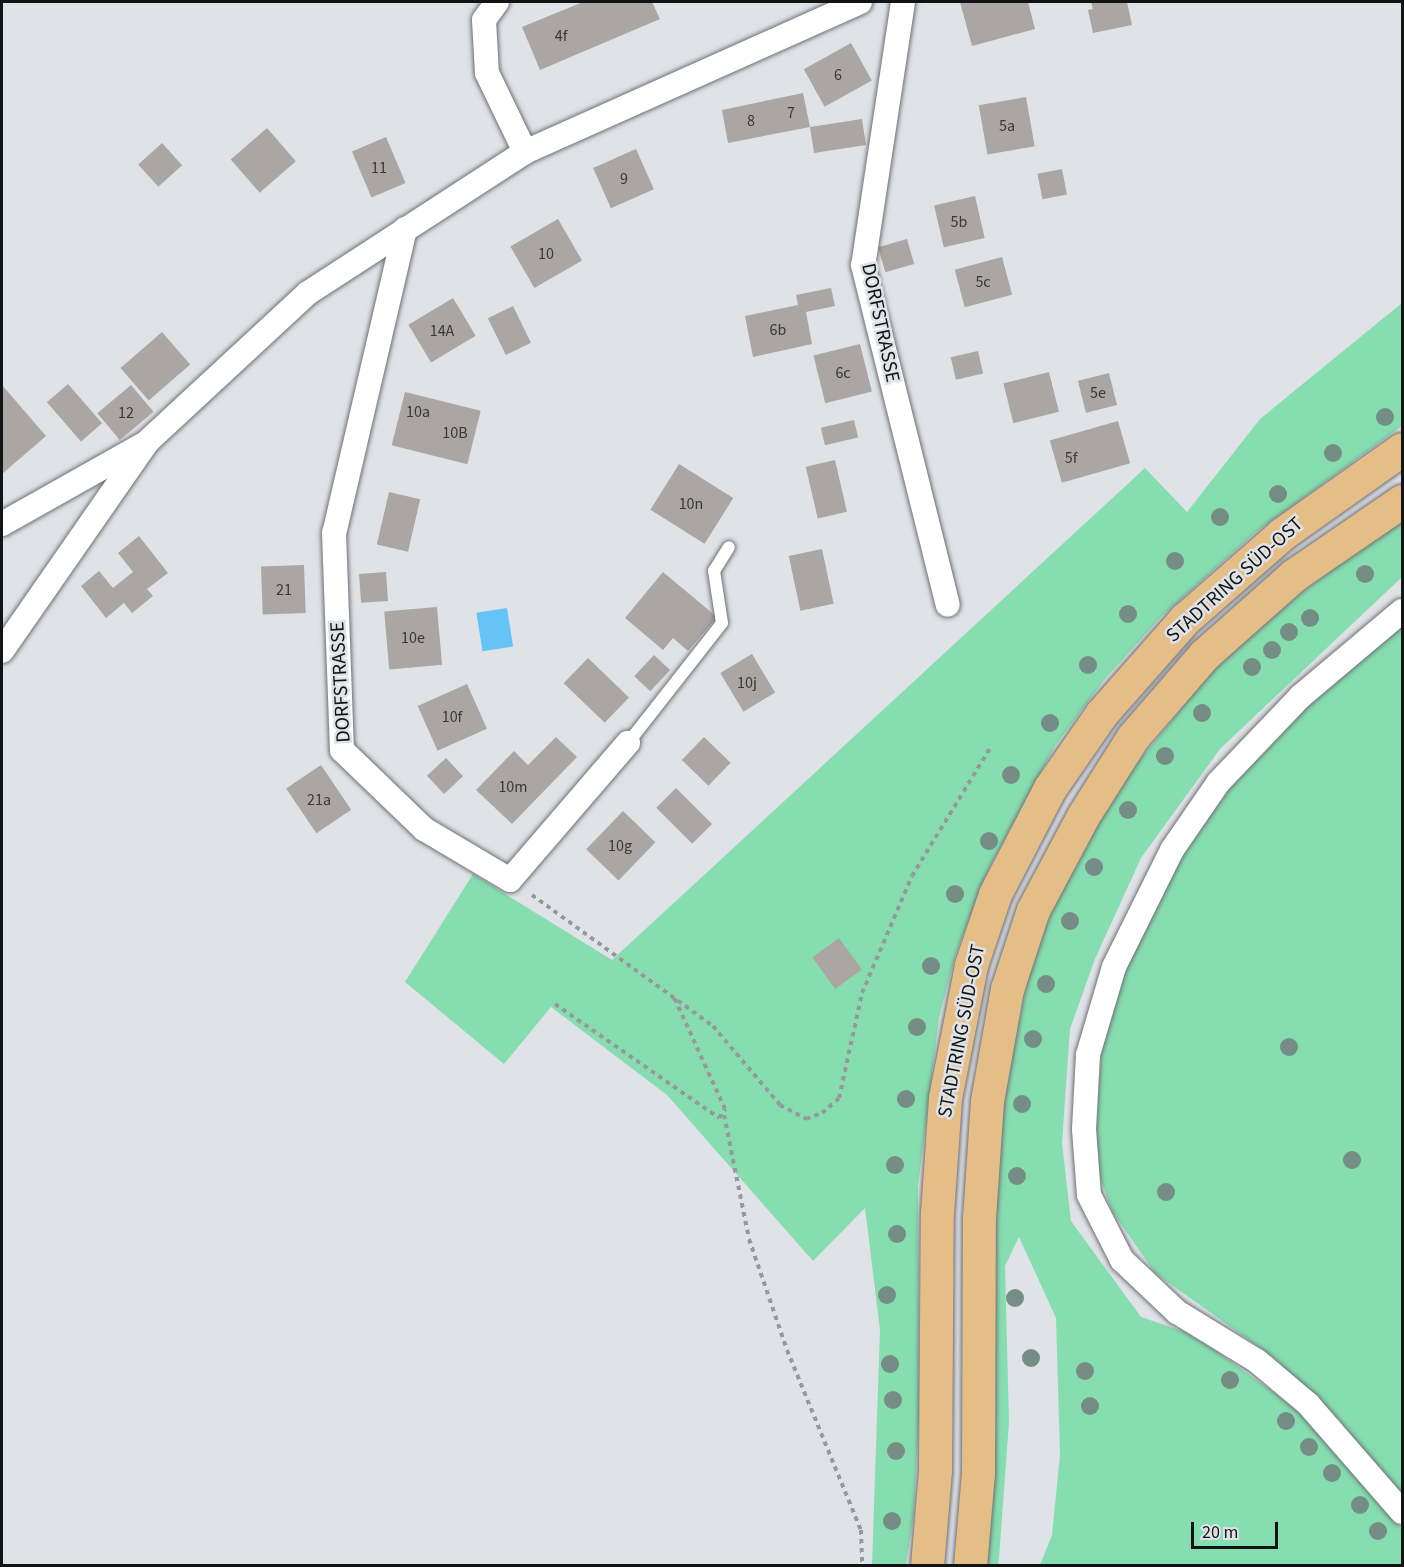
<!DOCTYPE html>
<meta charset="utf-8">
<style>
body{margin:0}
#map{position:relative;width:1404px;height:1567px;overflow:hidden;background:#dfe2e7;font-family:"Source Sans 3",sans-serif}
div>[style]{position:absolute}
.green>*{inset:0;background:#86deb0}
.water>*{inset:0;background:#65c4f5;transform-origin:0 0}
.building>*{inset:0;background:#aba6a3;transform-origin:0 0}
.path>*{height:4px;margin-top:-2px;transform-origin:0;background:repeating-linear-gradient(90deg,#96989c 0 4.5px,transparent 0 9px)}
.roads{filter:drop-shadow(0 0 2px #6e7075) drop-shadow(0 0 2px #6e7075)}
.lane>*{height:12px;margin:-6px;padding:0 6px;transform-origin:6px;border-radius:6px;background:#fff}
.street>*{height:24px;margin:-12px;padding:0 12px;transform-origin:12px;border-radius:12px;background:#fff}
.primary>*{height:33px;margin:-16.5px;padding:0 16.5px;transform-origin:16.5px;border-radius:16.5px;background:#e5be87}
.trees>*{width:18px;height:18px;margin:-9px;border-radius:50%;background:#758d84}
span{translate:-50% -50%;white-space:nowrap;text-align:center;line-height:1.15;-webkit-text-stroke:5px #dfe2e7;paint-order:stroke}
.number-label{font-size:16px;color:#383838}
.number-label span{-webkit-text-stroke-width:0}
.street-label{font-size:20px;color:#121314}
.frame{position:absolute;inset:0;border:3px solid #121314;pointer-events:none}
.scale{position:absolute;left:1191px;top:1522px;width:87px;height:27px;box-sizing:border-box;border:3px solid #121314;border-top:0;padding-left:8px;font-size:18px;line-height:21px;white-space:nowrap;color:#121314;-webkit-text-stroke:4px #dfe2e7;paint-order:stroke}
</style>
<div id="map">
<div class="green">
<div style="clip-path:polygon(1402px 303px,1402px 426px,1256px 532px,1161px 617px,1104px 680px,1055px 746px,989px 868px,956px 953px,939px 1018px,918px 1186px,919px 1415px,914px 1513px,906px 1565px,872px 1565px,880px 1330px,865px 1208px,813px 1261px,667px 1095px,551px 1007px,504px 1064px,405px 982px,473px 874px,612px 960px,1145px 468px,1187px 512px,1260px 419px)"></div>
<div style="clip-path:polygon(1402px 518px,1402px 577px,1220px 749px,1141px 858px,1095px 959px,1070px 1029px,1062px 1143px,1071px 1221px,1141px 1317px,1194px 1335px,1301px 1412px,1402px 1529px,1402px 1565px,1040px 1565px,1052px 1535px,1060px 1455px,1056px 1318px,1019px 1237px,1005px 1266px,1009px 1422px,999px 1558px,998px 1565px,986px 1566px,996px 1427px,993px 1249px,1002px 1101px,1030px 969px,1052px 911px,1085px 841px,1129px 773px,1218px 664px,1294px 598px)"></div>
<div style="clip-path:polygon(1402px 625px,1402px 1496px,1277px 1360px,1155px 1273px,1112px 1211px,1094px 1161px,1101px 1054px,1112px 998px,1170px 868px,1226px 787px,1302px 711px)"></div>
</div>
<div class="water">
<div style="left:507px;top:608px;width:39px;height:31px;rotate:81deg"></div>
</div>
<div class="building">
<div style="clip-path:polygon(583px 2px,652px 2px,660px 19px,540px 70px,522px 27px)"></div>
<div style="clip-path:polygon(960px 2px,1028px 2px,1035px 29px,972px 46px)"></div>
<div style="clip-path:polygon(1091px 2px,1127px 2px,1132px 25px,1093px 33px,1088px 10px,1093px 9px)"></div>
<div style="left:851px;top:43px;width:43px;height:54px;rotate:61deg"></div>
<div style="clip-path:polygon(803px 93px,810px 127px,862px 119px,866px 145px,814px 153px,810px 127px,728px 143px,722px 110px)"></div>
<div style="left:1026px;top:97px;width:50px;height:48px;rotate:80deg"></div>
<div style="left:267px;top:128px;width:44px;height:48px;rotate:49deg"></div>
<div style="left:386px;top:137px;width:50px;height:37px;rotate:67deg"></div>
<div style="left:162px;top:143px;width:30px;height:32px;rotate:48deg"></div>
<div style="left:636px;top:149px;width:44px;height:47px;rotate:66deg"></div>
<div style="left:1062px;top:169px;width:26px;height:25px;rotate:79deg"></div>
<div style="left:975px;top:196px;width:43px;height:42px;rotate:77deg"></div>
<div style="left:558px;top:219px;width:48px;height:55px;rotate:60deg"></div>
<div style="left:907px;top:239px;width:26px;height:30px;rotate:74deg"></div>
<div style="left:1002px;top:257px;width:39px;height:49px;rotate:75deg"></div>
<div style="clip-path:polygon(831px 288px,835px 306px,806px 312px,812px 344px,753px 357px,745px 316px,798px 305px,796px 295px)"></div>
<div style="left:453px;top:298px;width:44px;height:52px;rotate:59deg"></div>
<div style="left:513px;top:306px;width:41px;height:28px;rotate:64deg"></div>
<div style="left:162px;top:332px;width:43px;height:55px;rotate:49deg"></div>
<div style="left:860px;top:344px;width:49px;height:48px;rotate:76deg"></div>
<div style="left:978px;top:351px;width:23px;height:28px;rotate:77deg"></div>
<div style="left:1049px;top:372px;width:41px;height:47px;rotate:76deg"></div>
<div style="left:1109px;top:373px;width:33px;height:32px;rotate:76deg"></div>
<div style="left:68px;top:384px;width:52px;height:28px;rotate:49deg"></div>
<div style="clip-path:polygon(2px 385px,46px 436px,2px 474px)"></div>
<div style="left:131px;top:385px;width:35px;height:44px;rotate:50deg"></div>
<div style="left:405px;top:392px;width:78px;height:55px;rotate:14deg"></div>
<div style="left:854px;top:420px;width:18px;height:34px;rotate:77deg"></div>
<div style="left:1118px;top:421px;width:44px;height:71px;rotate:74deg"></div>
<div style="left:835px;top:460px;width:53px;height:30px;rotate:77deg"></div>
<div style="left:679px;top:464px;width:64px;height:54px;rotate:32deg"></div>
<div style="left:389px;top:492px;width:32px;height:54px;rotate:13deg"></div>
<div style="clip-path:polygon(139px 536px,168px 573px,147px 589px,153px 596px,132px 613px,124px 603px,106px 618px,81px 586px,99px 571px,113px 588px,133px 572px,118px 553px)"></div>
<div style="left:822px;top:549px;width:56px;height:34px;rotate:78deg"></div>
<div style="left:304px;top:565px;width:48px;height:43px;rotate:88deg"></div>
<div style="left:386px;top:572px;width:29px;height:27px;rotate:86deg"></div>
<div style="clip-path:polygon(663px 572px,717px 617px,688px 651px,673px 638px,663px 650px,625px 618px)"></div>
<div style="left:437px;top:607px;width:58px;height:53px;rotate:85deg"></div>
<div style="left:752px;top:654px;width:45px;height:37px;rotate:59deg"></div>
<div style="left:654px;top:655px;width:22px;height:29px;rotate:43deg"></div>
<div style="left:588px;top:658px;width:57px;height:35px;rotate:44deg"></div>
<div style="left:467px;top:684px;width:49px;height:54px;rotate:66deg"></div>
<div style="clip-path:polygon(556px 737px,577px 757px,512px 824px,476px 790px,514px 751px,528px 765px)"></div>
<div style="left:704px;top:737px;width:37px;height:32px;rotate:44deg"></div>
<div style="left:446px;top:758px;width:25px;height:26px;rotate:47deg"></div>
<div style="left:321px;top:765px;width:54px;height:42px;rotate:56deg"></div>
<div style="left:676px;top:788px;width:51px;height:28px;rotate:45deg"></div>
<div style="left:623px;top:811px;width:45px;height:53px;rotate:44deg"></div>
<div style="left:839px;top:938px;width:39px;height:33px;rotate:54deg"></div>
</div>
<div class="path">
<div style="left:532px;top:895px;width:223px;rotate:35.9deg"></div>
<div style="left:713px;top:1026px;width:104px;rotate:49.7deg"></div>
<div style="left:780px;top:1105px;width:30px;rotate:28deg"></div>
<div style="left:806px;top:1119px;width:17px;rotate:-21deg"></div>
<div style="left:822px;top:1113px;width:23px;rotate:-41deg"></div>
<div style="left:839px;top:1098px;width:107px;rotate:-77.6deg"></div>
<div style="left:862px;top:993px;width:127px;rotate:-66.9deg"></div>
<div style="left:912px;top:876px;width:153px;rotate:-58.6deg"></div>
<div style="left:555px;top:1004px;width:200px;rotate:34.8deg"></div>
<div style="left:719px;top:1118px;width:11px;rotate:-56deg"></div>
<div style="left:725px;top:1109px;width:123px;rotate:-114.5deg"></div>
<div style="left:724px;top:1115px;width:126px;rotate:78.6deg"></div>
<div style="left:749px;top:1239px;width:117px;rotate:71.1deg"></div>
<div style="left:787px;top:1350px;width:195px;rotate:67.7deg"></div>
<div style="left:861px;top:1530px;width:36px;rotate:88deg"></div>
</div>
<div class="roads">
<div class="lane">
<div style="left:628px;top:743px;width:152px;rotate:-51.9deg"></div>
<div style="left:722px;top:623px;width:53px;rotate:-98.7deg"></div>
<div style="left:714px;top:571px;width:28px;rotate:-58deg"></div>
</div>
<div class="street">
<div style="left:497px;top:2px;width:22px;rotate:126deg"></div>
<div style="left:484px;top:20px;width:53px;rotate:86.8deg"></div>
<div style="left:487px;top:73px;width:88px;rotate:64.3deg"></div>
<div style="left:903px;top:2px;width:266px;rotate:98.6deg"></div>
<div style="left:863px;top:265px;width:350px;rotate:76deg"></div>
<div style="left:405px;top:229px;width:312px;rotate:103.1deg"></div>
<div style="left:334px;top:533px;width:217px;rotate:87.9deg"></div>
<div style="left:342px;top:750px;width:114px;rotate:43.9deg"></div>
<div style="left:424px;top:829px;width:100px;rotate:30.7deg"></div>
<div style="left:510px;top:880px;width:181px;rotate:-49.3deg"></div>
<div style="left:2px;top:524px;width:161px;rotate:-29.4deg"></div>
<div style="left:1402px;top:611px;width:132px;rotate:139.9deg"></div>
<div style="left:1301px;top:696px;width:120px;rotate:133.7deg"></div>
<div style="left:1218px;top:783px;width:81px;rotate:124.5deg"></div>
<div style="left:1172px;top:850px;width:131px;rotate:116.4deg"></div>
<div style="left:1114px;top:967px;width:92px;rotate:106.5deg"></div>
<div style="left:1088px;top:1055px;width:74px;rotate:93.1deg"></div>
<div style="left:1084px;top:1129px;width:66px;rotate:85.7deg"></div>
<div style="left:1089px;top:1195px;width:73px;rotate:63.1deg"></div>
<div style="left:1122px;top:1260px;width:76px;rotate:43.4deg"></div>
<div style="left:1177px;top:1312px;width:94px;rotate:31.5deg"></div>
<div style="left:1257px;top:1361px;width:67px;rotate:40.1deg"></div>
<div style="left:1308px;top:1404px;width:143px;rotate:49deg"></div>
<div style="left:2px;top:651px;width:254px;rotate:-55.2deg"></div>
<div style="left:147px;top:442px;width:219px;rotate:-42.8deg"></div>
<div style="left:308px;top:293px;width:259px;rotate:-33deg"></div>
<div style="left:525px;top:152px;width:367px;rotate:-24.1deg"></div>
</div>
<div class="primary">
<div style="left:927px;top:1566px;width:96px;rotate:-85.2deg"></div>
<div style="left:935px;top:1470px;width:257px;rotate:-89.6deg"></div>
<div style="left:937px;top:1213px;width:115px;rotate:-86deg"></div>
<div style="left:945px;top:1098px;width:136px;rotate:-78.9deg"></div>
<div style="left:971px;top:965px;width:75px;rotate:-71.3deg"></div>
<div style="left:995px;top:894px;width:119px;rotate:-62.6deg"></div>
<div style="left:1050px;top:788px;width:91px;rotate:-55.3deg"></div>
<div style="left:1102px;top:713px;width:125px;rotate:-48.6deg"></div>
<div style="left:1185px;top:619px;width:129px;rotate:-41.2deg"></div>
<div style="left:1282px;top:534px;width:147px;rotate:-35.3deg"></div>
<div style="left:970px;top:1566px;width:93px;rotate:-85.1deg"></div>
<div style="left:978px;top:1473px;width:255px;rotate:-89.8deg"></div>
<div style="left:979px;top:1218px;width:117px;rotate:-86.1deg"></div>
<div style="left:987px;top:1101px;width:114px;rotate:-79.9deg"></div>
<div style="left:1007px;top:989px;width:83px;rotate:-71.8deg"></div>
<div style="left:1033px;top:910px;width:106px;rotate:-62deg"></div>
<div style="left:1083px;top:816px;width:93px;rotate:-57.7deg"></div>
<div style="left:1133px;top:737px;width:108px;rotate:-49.1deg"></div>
<div style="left:1204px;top:655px;width:120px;rotate:-41.6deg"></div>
<div style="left:1294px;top:575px;width:131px;rotate:-34.4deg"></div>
</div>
</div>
<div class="trees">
<div style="left:1385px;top:417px"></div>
<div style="left:1333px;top:453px"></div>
<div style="left:1278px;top:494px"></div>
<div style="left:1220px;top:517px"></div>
<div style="left:1175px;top:561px"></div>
<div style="left:1365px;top:574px"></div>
<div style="left:1128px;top:614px"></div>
<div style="left:1310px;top:618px"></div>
<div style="left:1289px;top:632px"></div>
<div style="left:1272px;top:650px"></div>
<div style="left:1088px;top:665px"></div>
<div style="left:1252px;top:667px"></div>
<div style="left:1202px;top:713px"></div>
<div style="left:1050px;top:723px"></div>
<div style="left:1165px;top:756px"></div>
<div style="left:1011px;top:775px"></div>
<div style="left:1128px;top:810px"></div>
<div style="left:989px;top:841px"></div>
<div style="left:1094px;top:867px"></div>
<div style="left:955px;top:894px"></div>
<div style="left:1070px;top:921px"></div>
<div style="left:931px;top:966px"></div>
<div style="left:1046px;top:984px"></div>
<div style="left:917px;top:1027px"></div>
<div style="left:1033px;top:1039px"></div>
<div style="left:1289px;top:1047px"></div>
<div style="left:906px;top:1099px"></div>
<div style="left:1022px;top:1104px"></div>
<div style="left:1352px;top:1160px"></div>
<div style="left:895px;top:1165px"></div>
<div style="left:1017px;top:1176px"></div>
<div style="left:1166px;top:1192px"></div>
<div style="left:897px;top:1234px"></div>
<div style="left:887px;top:1295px"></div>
<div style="left:1015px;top:1298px"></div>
<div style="left:1031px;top:1358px"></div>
<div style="left:890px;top:1364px"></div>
<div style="left:1085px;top:1371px"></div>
<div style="left:1230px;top:1380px"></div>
<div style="left:893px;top:1400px"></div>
<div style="left:1090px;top:1406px"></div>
<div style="left:1286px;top:1421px"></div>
<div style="left:1309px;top:1447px"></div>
<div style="left:896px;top:1451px"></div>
<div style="left:1332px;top:1473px"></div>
<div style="left:1360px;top:1505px"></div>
<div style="left:892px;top:1521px"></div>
<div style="left:1378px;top:1531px"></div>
</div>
<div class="number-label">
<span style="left:561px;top:36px">4f</span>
<span style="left:838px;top:75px">6</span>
<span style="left:791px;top:113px">7</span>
<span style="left:751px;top:121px">8</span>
<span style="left:1007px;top:126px">5a</span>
<span style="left:379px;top:168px">11</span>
<span style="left:624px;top:179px">9</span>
<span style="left:959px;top:222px">5b</span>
<span style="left:546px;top:254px">10</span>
<span style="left:983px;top:282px">5c</span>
<span style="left:778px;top:330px">6b</span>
<span style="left:442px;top:331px">14A</span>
<span style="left:843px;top:373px">6c</span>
<span style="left:1098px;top:393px">5e</span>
<span style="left:418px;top:412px">10a</span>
<span style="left:126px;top:413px">12</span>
<span style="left:455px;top:433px">10B</span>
<span style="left:1071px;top:458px">5f</span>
<span style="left:691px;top:504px">10n</span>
<span style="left:284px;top:590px">21</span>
<span style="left:413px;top:638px">10e</span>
<span style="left:747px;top:683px">10j</span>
<span style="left:452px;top:717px">10f</span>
<span style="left:513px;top:787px">10m</span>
<span style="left:319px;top:800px">21a</span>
<span style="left:620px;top:846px">10g</span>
</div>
<div class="street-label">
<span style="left:880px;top:323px;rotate:78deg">DORFSTRASSE</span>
<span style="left:1235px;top:580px;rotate:-42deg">STADTRING SÜD-OST</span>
<span style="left:341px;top:682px;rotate:-93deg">DORFSTRASSE</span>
<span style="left:962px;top:1031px;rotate:-79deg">STADTRING SÜD-OST</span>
</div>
<div class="frame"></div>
<div class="scale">20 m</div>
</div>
